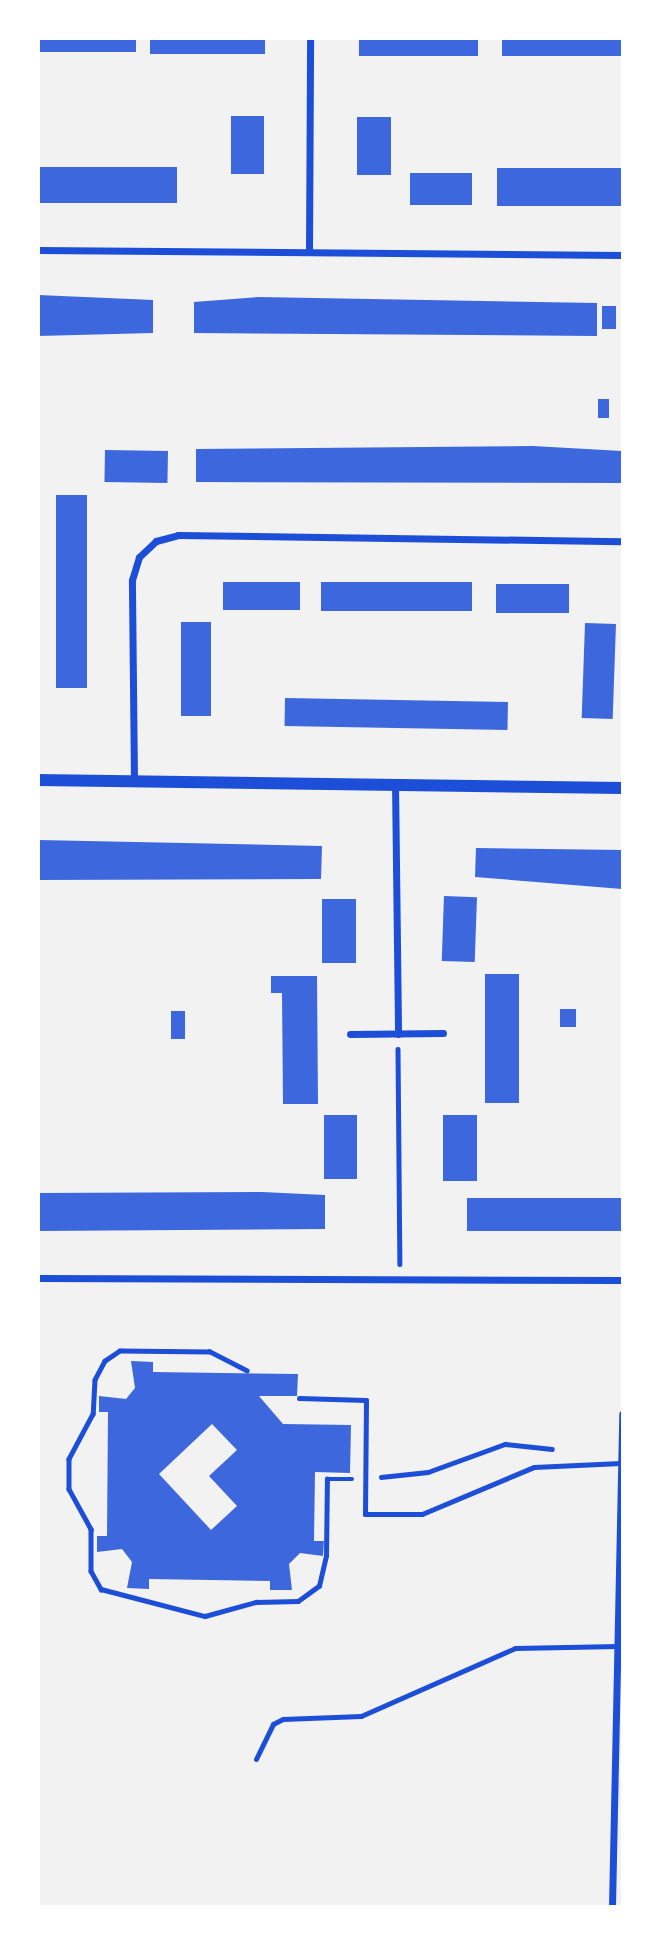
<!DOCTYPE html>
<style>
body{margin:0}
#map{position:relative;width:661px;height:1945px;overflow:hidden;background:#f2f2f2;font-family:"Noto Sans",sans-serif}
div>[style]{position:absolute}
.building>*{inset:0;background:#3d67dc;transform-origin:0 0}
.path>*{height:4.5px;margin:-2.25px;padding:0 2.25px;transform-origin:2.25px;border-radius:2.25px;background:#1d4ed8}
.service>*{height:5px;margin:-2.5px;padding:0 2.5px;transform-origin:2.5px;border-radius:2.5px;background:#1d4ed8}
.minor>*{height:7px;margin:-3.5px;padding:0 3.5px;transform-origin:3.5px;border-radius:3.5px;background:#1d4ed8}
.tertiary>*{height:12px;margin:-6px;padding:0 6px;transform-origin:6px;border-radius:6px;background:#1d4ed8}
span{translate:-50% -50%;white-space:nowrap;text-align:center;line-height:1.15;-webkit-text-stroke:6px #fff;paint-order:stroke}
.frame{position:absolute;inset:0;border:40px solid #fff;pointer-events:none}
</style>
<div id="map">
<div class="building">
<div style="left:38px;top:38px;width:98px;height:14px"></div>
<div style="left:150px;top:38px;width:115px;height:16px"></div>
<div style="left:359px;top:38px;width:119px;height:18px"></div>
<div style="left:502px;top:38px;width:120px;height:18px"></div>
<div style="left:231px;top:116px;width:33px;height:58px"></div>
<div style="left:391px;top:117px;width:58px;height:34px;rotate:90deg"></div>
<div style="left:38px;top:167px;width:139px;height:36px"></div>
<div style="left:497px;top:168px;width:125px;height:38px"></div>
<div style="left:410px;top:173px;width:62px;height:32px"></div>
<div style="clip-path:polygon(38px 295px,153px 300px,153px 333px,38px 336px)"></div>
<div style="clip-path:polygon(258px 297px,597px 303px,597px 336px,194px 333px,194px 302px)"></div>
<div style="left:602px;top:306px;width:14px;height:23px"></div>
<div style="left:598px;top:399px;width:11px;height:19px"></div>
<div style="clip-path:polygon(533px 446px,622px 451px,622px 483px,196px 482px,196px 449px)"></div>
<div style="left:105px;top:450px;width:63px;height:32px;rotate:1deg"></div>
<div style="left:56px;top:495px;width:31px;height:193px"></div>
<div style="left:300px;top:582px;width:28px;height:77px;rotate:90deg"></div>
<div style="left:321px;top:582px;width:151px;height:29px"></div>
<div style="left:496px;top:584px;width:73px;height:29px"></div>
<div style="left:181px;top:622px;width:30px;height:94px"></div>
<div style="left:585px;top:623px;width:31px;height:95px;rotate:2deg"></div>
<div style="left:285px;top:698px;width:223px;height:28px;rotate:1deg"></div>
<div style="clip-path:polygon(38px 840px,322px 846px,321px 879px,38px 880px)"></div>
<div style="clip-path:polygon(476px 848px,622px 850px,622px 889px,475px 877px)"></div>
<div style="left:444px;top:896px;width:33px;height:65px;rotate:2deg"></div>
<div style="left:322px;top:899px;width:34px;height:64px"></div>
<div style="left:485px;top:974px;width:34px;height:129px"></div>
<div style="clip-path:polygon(271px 976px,317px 976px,318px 1104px,283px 1104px,282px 993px,271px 993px)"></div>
<div style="left:560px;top:1009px;width:16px;height:18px"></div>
<div style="left:171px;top:1011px;width:14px;height:28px"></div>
<div style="left:357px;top:1115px;width:64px;height:33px;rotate:90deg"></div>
<div style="left:443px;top:1115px;width:34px;height:66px"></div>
<div style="clip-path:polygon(262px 1192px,325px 1195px,325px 1229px,38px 1231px,38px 1193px)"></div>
<div style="left:467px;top:1198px;width:155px;height:33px"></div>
<div style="clip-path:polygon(evenodd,131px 1361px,153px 1362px,153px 1372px,298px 1374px,297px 1396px,259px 1396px,283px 1424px,351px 1425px,350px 1473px,315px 1472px,314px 1541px,324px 1541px,323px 1556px,300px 1553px,289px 1564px,292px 1590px,270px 1590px,270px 1581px,149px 1579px,149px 1589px,127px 1588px,132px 1562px,122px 1549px,97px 1552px,97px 1536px,107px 1536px,108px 1412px,99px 1412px,99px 1396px,126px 1399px,135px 1388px,131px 1361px,212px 1424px,237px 1450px,209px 1476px,237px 1506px,211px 1530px,159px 1474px,212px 1424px)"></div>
</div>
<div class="path">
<div style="left:398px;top:1049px;width:215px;rotate:89.5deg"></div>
<div style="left:247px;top:1371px;width:42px;rotate:-152.8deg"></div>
<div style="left:210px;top:1352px;width:90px;rotate:-179.4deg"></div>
<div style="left:120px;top:1351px;width:18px;rotate:146deg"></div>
<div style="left:105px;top:1361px;width:21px;rotate:118deg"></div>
<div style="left:95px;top:1380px;width:34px;rotate:93deg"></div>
<div style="left:93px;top:1414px;width:51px;rotate:118.1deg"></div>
<div style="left:69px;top:1459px;width:30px;rotate:90deg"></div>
<div style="left:69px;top:1489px;width:46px;rotate:61.2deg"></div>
<div style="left:91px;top:1529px;width:42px;rotate:90deg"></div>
<div style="left:91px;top:1571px;width:21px;rotate:61deg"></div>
<div style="left:101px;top:1589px;width:107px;rotate:14.6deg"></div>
<div style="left:205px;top:1616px;width:53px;rotate:-15.4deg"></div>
<div style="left:256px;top:1602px;width:42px;rotate:-1.4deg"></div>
<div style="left:298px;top:1601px;width:26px;rotate:-36deg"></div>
<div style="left:319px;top:1586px;width:31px;rotate:-77deg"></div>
<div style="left:326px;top:1556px;width:77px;rotate:-89.3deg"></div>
<div style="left:327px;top:1479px;width:25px"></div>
<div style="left:381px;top:1477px;width:47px;rotate:-6.1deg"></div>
<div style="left:428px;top:1472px;width:82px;rotate:-20deg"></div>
<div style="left:505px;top:1444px;width:47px;rotate:6.1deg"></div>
</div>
<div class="service">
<div style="left:299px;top:1398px;width:67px;rotate:1.7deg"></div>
<div style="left:366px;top:1400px;width:114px;rotate:90.5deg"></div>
<div style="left:365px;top:1514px;width:57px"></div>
<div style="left:422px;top:1514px;width:121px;rotate:-22.8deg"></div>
<div style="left:534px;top:1467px;width:87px;rotate:-2.6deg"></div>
<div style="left:256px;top:1759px;width:39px;rotate:-64deg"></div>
<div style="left:273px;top:1724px;width:11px;rotate:-27deg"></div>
<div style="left:283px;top:1719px;width:78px;rotate:-2.2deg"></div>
<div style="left:361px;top:1716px;width:168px;rotate:-23.8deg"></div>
<div style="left:515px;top:1648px;width:104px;rotate:-1.1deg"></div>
</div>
<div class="minor">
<div style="left:38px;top:250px;width:584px;rotate:0.49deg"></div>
<div style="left:309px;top:252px;width:214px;rotate:-89.7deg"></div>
<div style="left:134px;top:781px;width:201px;rotate:-90.6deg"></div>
<div style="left:132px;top:580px;width:24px;rotate:-73deg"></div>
<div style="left:139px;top:557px;width:23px;rotate:-43deg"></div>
<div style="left:156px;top:541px;width:23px;rotate:-15deg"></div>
<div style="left:178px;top:535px;width:444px;rotate:0.8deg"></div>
<div style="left:395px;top:782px;width:252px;rotate:89.3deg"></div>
<div style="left:350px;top:1034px;width:93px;rotate:-0.6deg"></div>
<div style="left:38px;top:1278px;width:584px;rotate:0.2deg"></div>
<div style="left:612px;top:1906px;width:492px;rotate:-88.8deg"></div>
</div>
<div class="tertiary">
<div style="left:38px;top:780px;width:584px;rotate:0.78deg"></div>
</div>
<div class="frame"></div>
</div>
